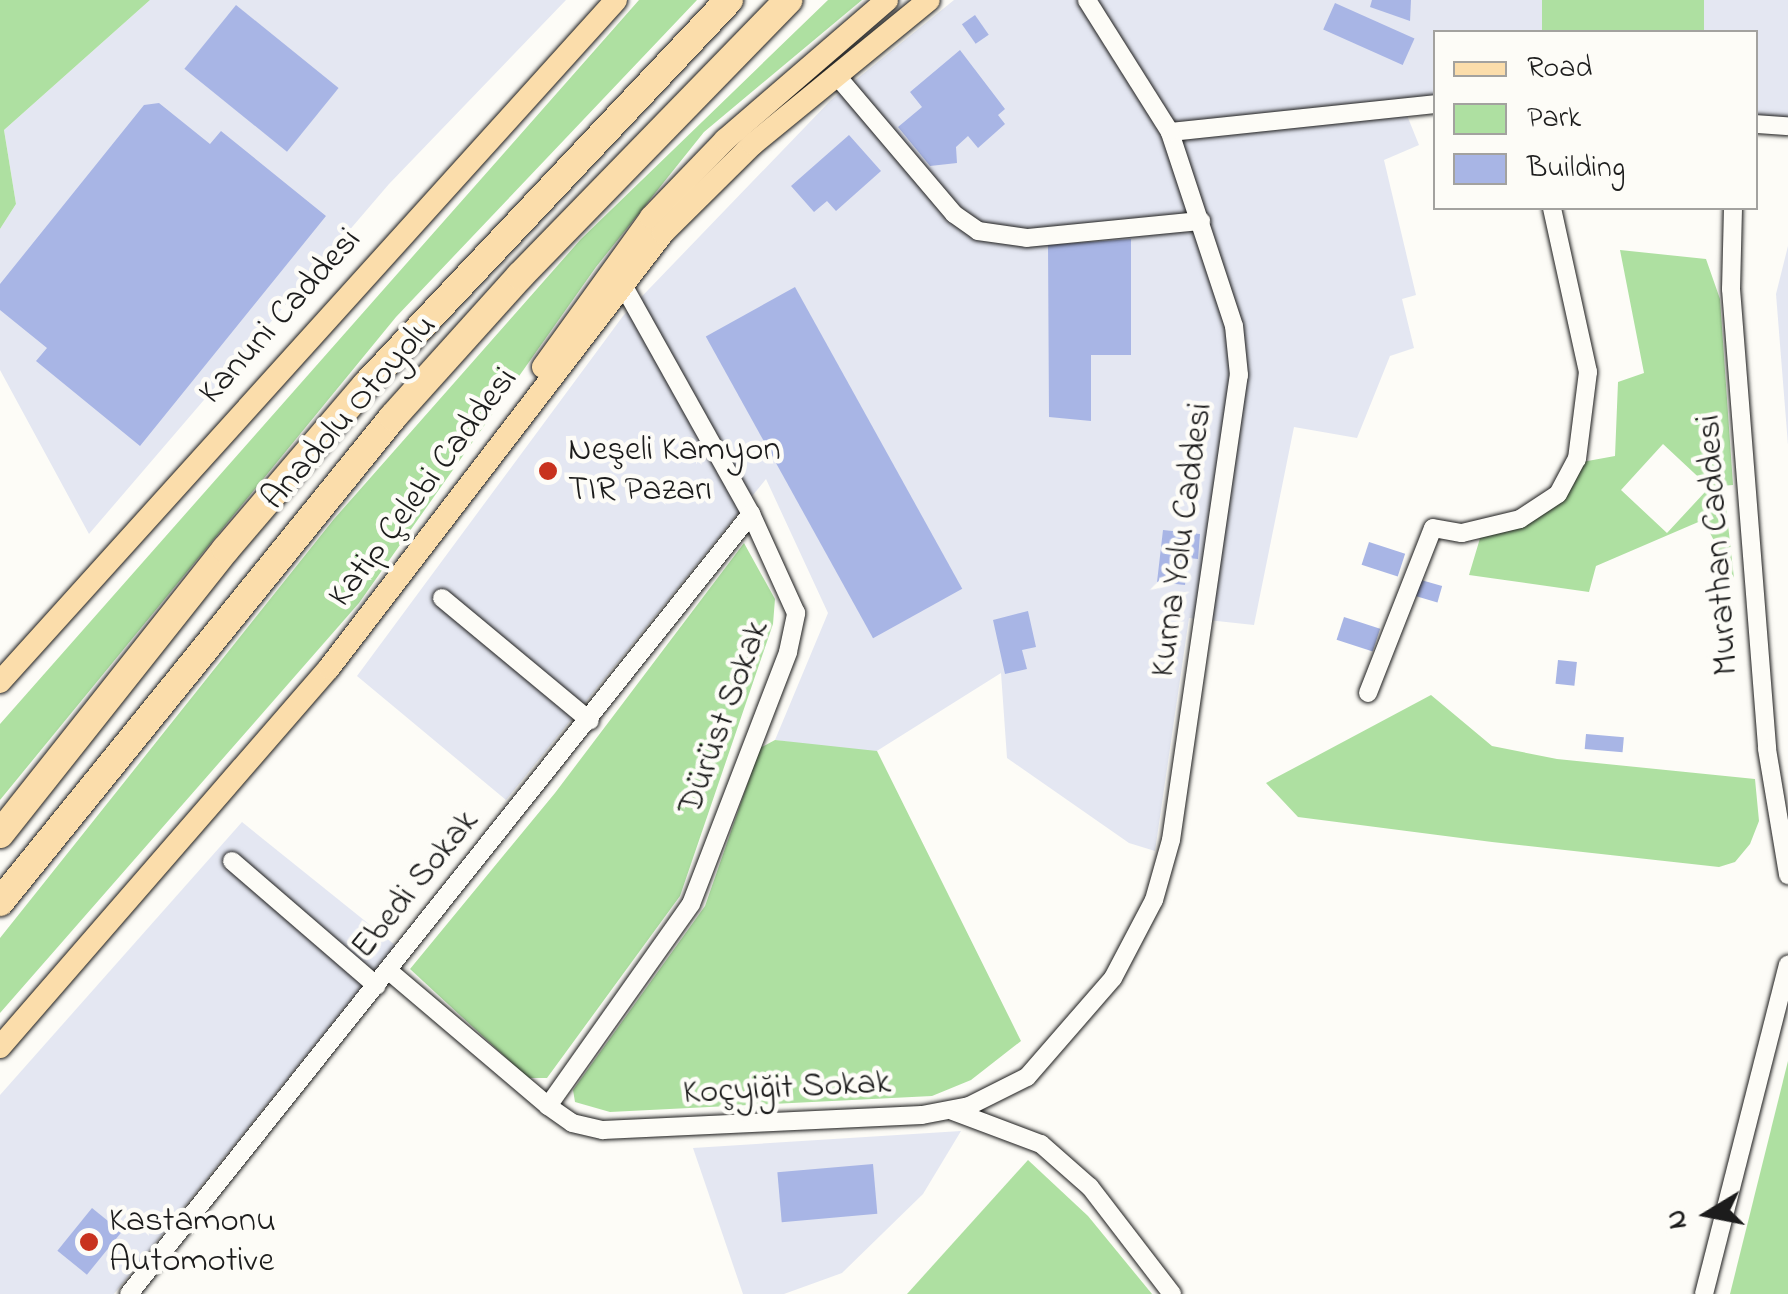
<!DOCTYPE html>
<meta charset="utf-8">
<style>
body{margin:0}
#map{position:relative;width:1788px;height:1294px;overflow:hidden;background:#fdfcf7;font-family:"Indie Flower",sans-serif}
div>[style]{position:absolute}
.built>*{inset:0;background:#e4e7f2}
.green>*{inset:0;background:#aee0a1;transform-origin:0 0}
.building>*{inset:0;background:#a8b5e5;transform-origin:0 0}
.roads{filter:drop-shadow(0 0 2px #1c1c1c) drop-shadow(0 0 2px #1c1c1c)}
.minor>*{height:18px;margin:-9px;padding:0 9px;transform-origin:9px;border-radius:9px;background:#fdfcf7}
.major>*{height:22px;margin:-11px;padding:0 11px;transform-origin:11px;border-radius:11px;background:#fbddab}
.highway>*{height:28px;margin:-14px;padding:0 14px;transform-origin:14px;border-radius:14px;background:#fbddab}
.dots>*{width:28px;height:28px;translate:-50% -50%;box-sizing:border-box;border:5px solid #fdfcf7;border-radius:50%}
span{translate:-50% -50%;white-space:nowrap;text-align:center;line-height:1.15;-webkit-text-stroke:9px #fdfcf7;paint-order:stroke}
.street-label{font-size:35px;color:#1c1c1c}
.poi-label{font-size:35px;color:#1c1c1c}
.left{translate:0 -50%;text-align:left}
.legend{position:absolute;left:1433px;top:30px;width:325px;height:180px;box-sizing:border-box;background:#fdfcf7;border:2px solid #a3a29f;margin:0;padding:12px 18px;list-style:none;font-size:30px;color:#1c1c1c}
.legend li{display:flex;align-items:center;gap:20px;height:50px}
.legend b{width:50px;border:2px solid #a3a29f}
.north{position:absolute;left:1658px;top:1164px;width:100px;height:100px;-webkit-text-stroke:8px #fdfcf7;paint-order:stroke;rotate:260deg;font-size:28px;font-weight:700;line-height:40px;text-align:center;color:#1c1c1c}
.north::after{content:'';display:block;margin:auto;width:35px;height:45px;background:#1c1c1c;clip-path:polygon(50% 0,100% 100%,50% 72%,0 100%)}
</style>
<div id="map">
<div class="built">
<div style="clip-path:polygon(150px 0,566px 0,389px 184px,89px 534px,0 370px,0 229px,16px 204px,4px 130px)"></div>
<div style="clip-path:polygon(954px 0,1788px 0,1788px 120px,1756px 118px,1756px 32px,1436px 32px,1435px 99px,1400px 98px,1419px 145px,1384px 160px,1416px 295px,1402px 299px,1414px 348px,1390px 356px,1357px 438px,1294px 427px,1254px 625px,1189px 618px,1155px 851px,1129px 843px,1007px 758px,1001px 673px,872px 754px,775px 740px,828px 613px,766px 479px,506px 800px,357px 676px,623px 316px,831px 100px)"></div>
<div style="clip-path:polygon(1788px 246px,1788px 445px,1776px 294px)"></div>
<div style="clip-path:polygon(242px 822px,395px 945px,114px 1294px,0 1294px,0 1095px)"></div>
<div style="clip-path:polygon(961px 1131px,923px 1194px,842px 1273px,784px 1294px,743px 1294px,693px 1148px)"></div>
</div>
<div class="green">
<div style="clip-path:polygon(0 0,150px 0,4px 130px,16px 204px,0 229px)"></div>
<div style="clip-path:polygon(639px 0,697px 0,396px 317px,0 800px,0 724px)"></div>
<div style="clip-path:polygon(828px 0,862px 0,704px 132px,596px 267px,359px 603px,0 1013px,0 938px,334px 519px,581px 239px)"></div>
<div style="left:1542px;top:0;width:162px;height:32px"></div>
<div style="clip-path:polygon(1620px 250px,1706px 259px,1720px 299px,1733px 485px,1709px 487px,1663px 444px,1621px 490px,1667px 533px,1705px 492px,1724px 489px,1734px 578px,1703px 520px,1596px 566px,1589px 592px,1469px 575px,1481px 535px,1524px 526px,1573px 486px,1582px 462px,1615px 456px,1618px 382px,1644px 373px)"></div>
<div style="clip-path:polygon(744px 543px,775px 599px,773px 624px,680px 896px,547px 1078px,528px 1078px,410px 969px,555px 793px)"></div>
<div style="clip-path:polygon(1431px 695px,1492px 746px,1557px 759px,1755px 779px,1759px 821px,1750px 844px,1735px 862px,1719px 867px,1492px 842px,1298px 817px,1266px 783px)"></div>
<div style="clip-path:polygon(775px 740px,877px 751px,1021px 1041px,971px 1080px,932px 1096px,610px 1112px,575px 1102px,573px 1090px,705px 906px,760px 748px)"></div>
<div style="clip-path:polygon(1788px 1061px,1788px 1294px,1730px 1294px)"></div>
<div style="clip-path:polygon(1028px 1160px,1088px 1216px,1152px 1294px,907px 1294px)"></div>
</div>
<div class="building">
<div style="clip-path:polygon(1372px 0,1411px 0,1410px 21px,1370px 7px)"></div>
<div style="left:1335px;top:3px;width:87px;height:29px;rotate:24deg"></div>
<div style="left:236px;top:5px;width:132px;height:82px;rotate:39deg"></div>
<div style="left:975px;top:15px;width:24px;height:16px;rotate:55deg"></div>
<div style="clip-path:polygon(960px 50px,1005px 109px,998px 115px,1005px 124px,978px 148px,968px 136px,956px 147px,957px 163px,930px 166px,898px 127px,922px 107px,910px 92px)"></div>
<div style="clip-path:polygon(159px 103px,210px 144px,221px 131px,326px 216px,140px 446px,36px 361px,47px 348px,0 310px,0 284px,144px 105px)"></div>
<div style="clip-path:polygon(849px 135px,881px 171px,836px 211px,827px 201px,814px 212px,791px 186px)"></div>
<div style="clip-path:polygon(1131px 239px,1131px 355px,1091px 355px,1091px 421px,1049px 417px,1048px 245px)"></div>
<div style="left:795px;top:287px;width:345px;height:102px;rotate:61deg"></div>
<div style="clip-path:polygon(1163px 530px,1200px 534px,1198px 559px,1188px 558px,1185px 585px,1157px 582px)"></div>
<div style="left:1369px;top:542px;width:38px;height:24px;rotate:18deg"></div>
<div style="left:1421px;top:580px;width:22px;height:17px;rotate:16deg"></div>
<div style="clip-path:polygon(1028px 611px,1036px 647px,1022px 650px,1027px 669px,1005px 674px,993px 620px)"></div>
<div style="left:1344px;top:617px;width:38px;height:24px;rotate:18deg"></div>
<div style="left:1558px;top:660px;width:19px;height:24px;rotate:6deg"></div>
<div style="left:1586px;top:734px;width:38px;height:15px;rotate:5deg"></div>
<div style="left:873px;top:1164px;width:50px;height:96px;rotate:85deg"></div>
<div style="left:92px;top:1208px;width:38px;height:55px;rotate:39deg"></div>
</div>
<div class="roads">
<div class="minor">
<div style="left:837px;top:76px;width:181px;rotate:49.7deg"></div>
<div style="left:954px;top:214px;width:29px;rotate:35deg"></div>
<div style="left:978px;top:231px;width:49px;rotate:8.1deg"></div>
<div style="left:1027px;top:238px;width:175px;rotate:-5.6deg"></div>
<div style="left:1756px;top:124px;width:32px;rotate:4deg"></div>
<div style="left:1170px;top:132px;width:267px;rotate:-6deg"></div>
<div style="left:1733px;top:208px;width:81px;rotate:91.4deg"></div>
<div style="left:1731px;top:289px;width:461px;rotate:85.5deg"></div>
<div style="left:1767px;top:749px;width:128px;rotate:80.5deg"></div>
<div style="left:442px;top:598px;width:192px;rotate:39.7deg"></div>
<div style="left:1368px;top:693px;width:177px;rotate:-68.5deg"></div>
<div style="left:1433px;top:528px;width:29px;rotate:10deg"></div>
<div style="left:1462px;top:533px;width:60px;rotate:-13.6deg"></div>
<div style="left:1520px;top:519px;width:45px;rotate:-33.3deg"></div>
<div style="left:1558px;top:494px;width:40px;rotate:-62deg"></div>
<div style="left:1577px;top:459px;width:88px;rotate:-82.8deg"></div>
<div style="left:1588px;top:372px;width:168px;rotate:-102.4deg"></div>
<div style="left:232px;top:861px;width:191px;rotate:40.8deg"></div>
<div style="left:389px;top:971px;width:209px;rotate:40.3deg"></div>
<div style="left:548px;top:1106px;width:29px;rotate:35deg"></div>
<div style="left:572px;top:1123px;width:32px;rotate:13deg"></div>
<div style="left:603px;top:1130px;width:319px;rotate:-2.7deg"></div>
<div style="left:922px;top:1115px;width:48px;rotate:-10.8deg"></div>
<div style="left:969px;top:1106px;width:65px;rotate:-26.6deg"></div>
<div style="left:1027px;top:1077px;width:131px;rotate:-49deg"></div>
<div style="left:1113px;top:978px;width:88px;rotate:-62.3deg"></div>
<div style="left:1154px;top:900px;width:62px;rotate:-74.2deg"></div>
<div style="left:1171px;top:840px;width:470px;rotate:-81.7deg"></div>
<div style="left:1239px;top:375px;width:49px;rotate:-95.8deg"></div>
<div style="left:1234px;top:326px;width:204px;rotate:-108.3deg"></div>
<div style="left:1170px;top:132px;width:156px;rotate:-122.2deg"></div>
<div style="left:548px;top:1106px;width:247px;rotate:-54.7deg"></div>
<div style="left:691px;top:904px;width:270px;rotate:-68.9deg"></div>
<div style="left:788px;top:652px;width:40px;rotate:-78deg"></div>
<div style="left:796px;top:613px;width:109px;rotate:-114.4deg"></div>
<div style="left:751px;top:514px;width:262px;rotate:-119.2deg"></div>
<div style="left:953px;top:1111px;width:94px;rotate:20.6deg"></div>
<div style="left:1041px;top:1144px;width:65px;rotate:41.3deg"></div>
<div style="left:1090px;top:1187px;width:135px;rotate:52.5deg"></div>
<div style="left:129px;top:1294px;width:998px;rotate:-51.43deg"></div>
<div style="left:1704px;top:1294px;width:340px;rotate:-75.7deg"></div>
</div>
<div class="major">
<div style="left:543px;top:367px;width:185px;rotate:-54.2deg"></div>
<div style="left:651px;top:217px;width:107px;rotate:-46.1deg"></div>
<div style="left:725px;top:140px;width:214px;rotate:-40.8deg"></div>
<div style="left:0;top:682px;width:919px;rotate:-47.91deg"></div>
<div style="left:0;top:1047px;width:502px;rotate:-49.04deg"></div>
<div style="left:329px;top:668px;width:548px;rotate:-52.48deg"></div>
<div style="left:663px;top:233px;width:127px;rotate:-44.7deg"></div>
<div style="left:753px;top:144px;width:227px;rotate:-39.3deg"></div>
</div>
<div class="highway">
<div style="left:0;top:834px;width:364px;rotate:-51.6deg"></div>
<div style="left:226px;top:549px;width:216px;rotate:-49.5deg"></div>
<div style="left:366px;top:385px;width:529px;rotate:-46.68deg"></div>
<div style="left:0;top:902px;width:624px;rotate:-50.98deg"></div>
<div style="left:393px;top:417px;width:190px;rotate:-48deg"></div>
<div style="left:520px;top:276px;width:385px;rotate:-45.8deg"></div>
</div>
</div>
<div class="dots">
<div style="left:548px;top:471px;background:#c8321e"></div>
<div style="left:89px;top:1242px;background:#c8321e"></div>
</div>
<div class="street-label">
<span style="left:281px;top:317px;rotate:-48deg">Kanuni Caddesi</span>
<span style="left:350px;top:413px;rotate:-49deg">Anadolu Otoyolu</span>
<span style="left:424px;top:488px;rotate:-53deg">Katip Çelebi Caddesi</span>
<span style="left:1183px;top:540px;rotate:-82deg">Kurna Yolu Caddesi</span>
<span style="left:1719px;top:545px;rotate:-94deg">Murathan Caddesi</span>
<span style="left:725px;top:718px;rotate:-70deg">Dürüst Sokak</span>
<span style="left:416px;top:885px;rotate:-51deg">Ebedi Sokak</span>
<span style="left:787px;top:1089px;rotate:-3deg">Koçyiğit Sokak</span>
</div>
<div class="poi-label">
<span class="left" style="left:568px;top:471px">Neşeli Kamyon<br>TIR Pazarı</span>
<span class="left" style="left:109px;top:1242px">Kastamonu<br>Automotive</span>
</div>
<ul class="legend">
<li><b style="height:12px;background:#fbddab"></b>Road</li>
<li><b style="height:28px;background:#aee0a1"></b>Park</li>
<li><b style="height:28px;background:#a8b5e5"></b>Building</li>
</ul>
<div class="north">N</div>
</div>
